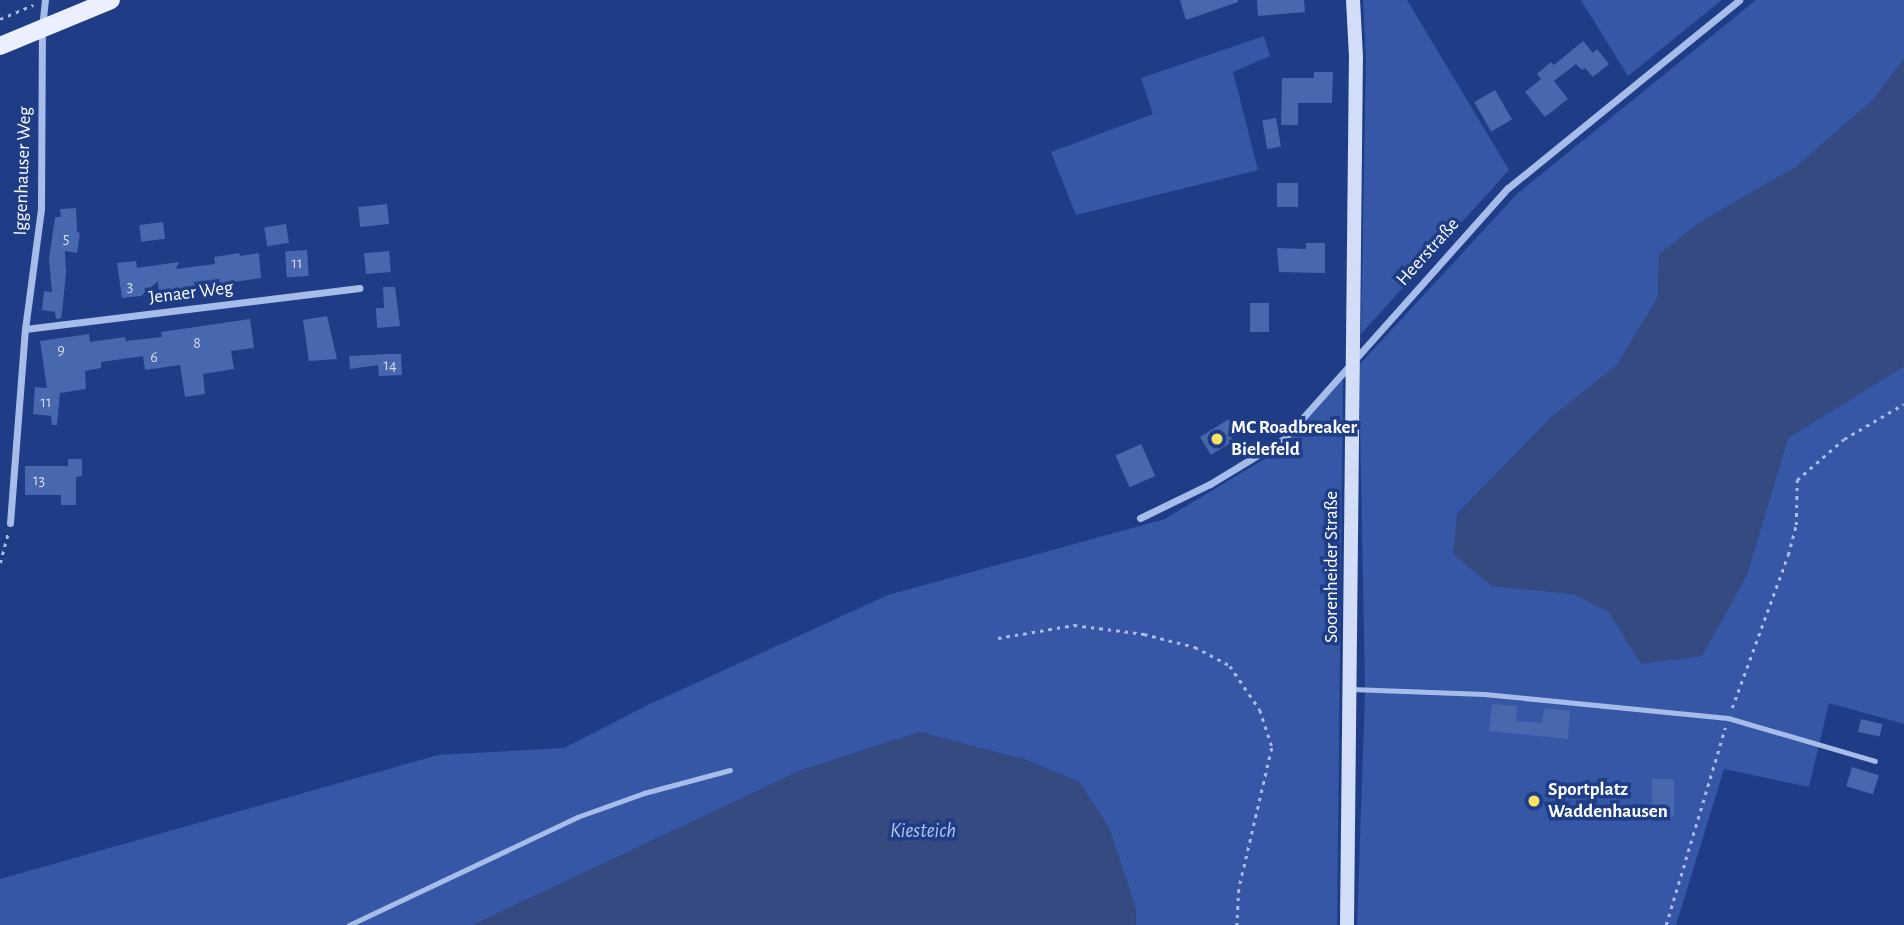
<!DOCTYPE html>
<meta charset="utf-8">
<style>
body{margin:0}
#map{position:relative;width:1904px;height:925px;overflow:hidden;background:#1e3d86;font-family:"Alegreya Sans",sans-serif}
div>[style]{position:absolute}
.green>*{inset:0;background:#3557a5}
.water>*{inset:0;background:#344a80}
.building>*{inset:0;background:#4767ae;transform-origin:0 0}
.path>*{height:2.5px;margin-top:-1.25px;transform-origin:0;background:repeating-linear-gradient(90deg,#a6bcea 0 3.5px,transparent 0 8.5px)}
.lane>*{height:5px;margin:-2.5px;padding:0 2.5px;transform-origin:2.5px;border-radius:2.5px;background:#a6bcea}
.street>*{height:7px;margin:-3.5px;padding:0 3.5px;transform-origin:3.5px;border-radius:3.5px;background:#a6bcea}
.secondary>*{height:14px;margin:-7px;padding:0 7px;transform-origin:7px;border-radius:7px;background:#d2ddf8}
.primary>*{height:18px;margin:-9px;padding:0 9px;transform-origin:9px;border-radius:9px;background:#ebeffe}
.dots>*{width:19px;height:19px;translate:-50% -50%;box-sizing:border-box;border:4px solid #1e3d86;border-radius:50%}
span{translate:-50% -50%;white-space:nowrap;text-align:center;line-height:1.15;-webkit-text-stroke:7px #1e3d86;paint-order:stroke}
.number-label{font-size:16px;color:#d1d9eb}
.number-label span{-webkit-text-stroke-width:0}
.street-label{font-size:19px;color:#fff}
.poi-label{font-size:19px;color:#fff;font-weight:700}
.left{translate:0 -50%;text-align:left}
.water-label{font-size:21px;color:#b2c6f2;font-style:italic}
</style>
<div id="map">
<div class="green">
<div style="clip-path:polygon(1363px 0,1407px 0,1509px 170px,1361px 334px,1366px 60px)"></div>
<div style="clip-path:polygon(1581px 0,1722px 0,1628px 76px)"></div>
<div style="clip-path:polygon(1756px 0,1904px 0,1904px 59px,1873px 100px,1796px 167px,1699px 223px,1659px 255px,1658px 297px,1617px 365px,1552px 417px,1457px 514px,1492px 586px,1574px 594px,1610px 612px,1641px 663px,1746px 577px,1788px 438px,1904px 366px,1904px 724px,1829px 703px,1809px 787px,1724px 769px,1676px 925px,1357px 925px,1365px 693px,1359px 365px,1517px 194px)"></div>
<div style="clip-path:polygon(1264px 36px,1270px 56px,1233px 72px,1258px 170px,1076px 215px,1051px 152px,1153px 114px,1141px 78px)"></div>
<div style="clip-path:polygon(1343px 379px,1337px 925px,1136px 925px,1135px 906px,1109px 828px,1079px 782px,1026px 760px,920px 732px,802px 770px,473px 925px,0 925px,0 879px,438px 755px,564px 748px,648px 705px,888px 595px,1165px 519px,1281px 449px)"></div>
</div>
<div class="water">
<div style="clip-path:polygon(1904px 59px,1904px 366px,1788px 438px,1746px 577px,1702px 656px,1641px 664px,1609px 612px,1574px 594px,1492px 586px,1453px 554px,1457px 515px,1552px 417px,1617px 365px,1658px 297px,1659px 255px,1699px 223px,1796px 167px,1873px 100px)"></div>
<div style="clip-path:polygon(920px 732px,1026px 760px,1079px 782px,1109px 828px,1135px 906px,1136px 925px,473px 925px,802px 770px)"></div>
</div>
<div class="building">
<div style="clip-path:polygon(1180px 0,1238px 0,1238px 2px,1186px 20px)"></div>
<div style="clip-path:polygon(1257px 0,1304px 0,1305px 12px,1258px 16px)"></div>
<div style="clip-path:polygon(1583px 41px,1593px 53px,1597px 49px,1609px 64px,1593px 77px,1585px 68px,1582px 70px,1576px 64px,1554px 81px,1568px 99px,1545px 117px,1525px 92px,1541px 79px,1537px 74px,1551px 62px,1554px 65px)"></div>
<div style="clip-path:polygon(1314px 72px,1333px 72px,1332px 103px,1298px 103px,1298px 125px,1281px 125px,1282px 78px,1314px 78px)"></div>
<div style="left:1495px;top:90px;width:34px;height:24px;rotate:60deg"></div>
<div style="left:1276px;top:118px;width:29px;height:14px;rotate:80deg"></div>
<div style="left:1277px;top:183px;width:21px;height:24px"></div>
<div style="left:387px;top:204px;width:20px;height:29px;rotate:84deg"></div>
<div style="clip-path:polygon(76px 208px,77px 232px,80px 233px,77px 253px,65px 251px,66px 273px,62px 313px,61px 318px,56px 319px,55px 312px,42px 310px,44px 291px,52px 292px,49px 260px,55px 217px,61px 217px,62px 226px,60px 209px)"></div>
<div style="left:163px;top:222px;width:17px;height:24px;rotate:83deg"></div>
<div style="left:286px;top:224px;width:19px;height:22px;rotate:81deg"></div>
<div style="clip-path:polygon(1306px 243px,1325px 243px,1325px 273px,1279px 272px,1277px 248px,1306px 249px)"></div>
<div style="left:307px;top:250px;width:26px;height:22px;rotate:86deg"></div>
<div style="left:389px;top:251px;width:21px;height:25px;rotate:85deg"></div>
<div style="clip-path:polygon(239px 253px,240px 256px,259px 253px,261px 278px,159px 293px,158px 281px,141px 296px,122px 298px,117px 263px,136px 261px,137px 268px,179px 262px,176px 269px,215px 264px,214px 257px)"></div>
<div style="clip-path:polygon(383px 287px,395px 287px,400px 326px,377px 328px,376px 308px,384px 308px)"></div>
<div style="left:1250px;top:303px;width:19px;height:29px"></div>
<div style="clip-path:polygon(327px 316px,337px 359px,309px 361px,303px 320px)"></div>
<div style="clip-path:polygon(250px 319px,254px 348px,231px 351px,234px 369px,203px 374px,205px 394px,185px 397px,180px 365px,145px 370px,143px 356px,101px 362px,101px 368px,85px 371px,86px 389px,60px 393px,57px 425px,52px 425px,51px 416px,33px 414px,35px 387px,47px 388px,40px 341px,89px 334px,90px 342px,125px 337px,126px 341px,162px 337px,161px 332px)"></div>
<div style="clip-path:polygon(387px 354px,401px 354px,402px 375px,379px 376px,378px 365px,350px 369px,349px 356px)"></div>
<div style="clip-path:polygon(1229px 419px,1236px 431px,1230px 435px,1233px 441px,1211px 455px,1200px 437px)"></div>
<div style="left:1141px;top:444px;width:35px;height:28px;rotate:66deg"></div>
<div style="clip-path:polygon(68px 459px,82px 459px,82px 476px,76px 477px,76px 505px,61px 505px,61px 495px,25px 495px,25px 466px,68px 466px)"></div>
<div style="clip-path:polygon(1492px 704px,1517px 706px,1516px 721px,1542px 723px,1544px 708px,1570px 711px,1568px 739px,1489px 731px)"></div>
<div style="left:1861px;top:719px;width:22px;height:13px;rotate:13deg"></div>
<div style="left:1852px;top:767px;width:28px;height:20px;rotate:17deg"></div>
<div style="left:1652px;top:779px;width:22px;height:38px"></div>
</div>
<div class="path">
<div style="left:0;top:19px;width:36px;rotate:-23deg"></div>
<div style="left:0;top:563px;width:31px;rotate:-75deg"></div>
<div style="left:998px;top:638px;width:77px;rotate:-9.7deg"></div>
<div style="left:1074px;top:625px;width:71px;rotate:7.3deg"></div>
<div style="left:1144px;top:634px;width:53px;rotate:14.3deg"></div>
<div style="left:1195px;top:647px;width:40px;rotate:28deg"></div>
<div style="left:1230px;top:666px;width:53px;rotate:55.7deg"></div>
<div style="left:1260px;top:710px;width:40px;rotate:72deg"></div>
<div style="left:1272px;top:748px;width:145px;rotate:103.2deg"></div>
<div style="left:1239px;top:889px;width:36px;rotate:93deg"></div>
<div style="left:1732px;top:708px;width:163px;rotate:-69.9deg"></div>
<div style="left:1788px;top:555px;width:31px;rotate:-75deg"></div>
<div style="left:1796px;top:525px;width:45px;rotate:-88.7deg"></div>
<div style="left:1797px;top:480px;width:62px;rotate:-41.1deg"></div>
<div style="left:1844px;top:439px;width:69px;rotate:-30.3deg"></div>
<div style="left:1666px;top:925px;width:206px;rotate:-73.3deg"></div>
</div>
<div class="lane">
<div style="left:1351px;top:689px;width:133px;rotate:2.2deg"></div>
<div style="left:1484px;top:694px;width:245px;rotate:5.6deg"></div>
<div style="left:1728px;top:718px;width:153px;rotate:16.3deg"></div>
<div style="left:349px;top:925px;width:252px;rotate:-25.3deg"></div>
<div style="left:577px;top:817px;width:71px;rotate:-19.7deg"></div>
<div style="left:644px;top:793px;width:89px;rotate:-15deg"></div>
</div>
<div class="street">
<div style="left:25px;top:329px;width:337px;rotate:-7deg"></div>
<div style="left:1140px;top:518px;width:78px;rotate:-25.9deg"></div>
<div style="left:1210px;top:484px;width:87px;rotate:-31.3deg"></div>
<div style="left:1284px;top:439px;width:336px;rotate:-48.3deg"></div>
<div style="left:1508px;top:188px;width:298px;rotate:-39.1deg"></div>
<div style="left:10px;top:523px;width:195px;rotate:-85.6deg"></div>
<div style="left:25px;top:329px;width:121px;rotate:-82.4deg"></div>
<div style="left:41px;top:209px;width:181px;rotate:-89.7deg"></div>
<div style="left:42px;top:28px;width:28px;rotate:-84deg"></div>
</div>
<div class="secondary">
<div style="left:1347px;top:925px;width:868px;rotate:-89.41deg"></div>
<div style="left:1356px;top:57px;width:57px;rotate:-93deg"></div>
</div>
<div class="primary">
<div style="left:0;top:46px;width:120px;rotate:-22.5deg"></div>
</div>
<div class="dots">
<div style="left:1217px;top:439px;background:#f9e366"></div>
<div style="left:1534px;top:801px;background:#f9e366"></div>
</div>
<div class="number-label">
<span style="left:66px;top:238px">5</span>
<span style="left:297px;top:263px">11</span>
<span style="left:130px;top:286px">3</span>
<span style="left:197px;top:343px">8</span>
<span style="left:61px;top:350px">9</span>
<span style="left:154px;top:357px">6</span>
<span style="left:390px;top:365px">14</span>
<span style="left:46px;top:402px">11</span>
<span style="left:39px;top:480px">13</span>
</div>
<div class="street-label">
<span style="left:23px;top:171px;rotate:-88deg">Iggenhauser Weg</span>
<span style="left:1428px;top:252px;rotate:-48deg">Heerstraße</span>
<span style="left:191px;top:293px;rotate:-7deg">Jenaer Weg</span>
<span style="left:1332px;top:567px;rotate:-90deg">Soorenheider Straße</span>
</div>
<div class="poi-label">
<span class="left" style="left:1231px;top:439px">MC Roadbreaker<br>Bielefeld</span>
<span class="left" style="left:1548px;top:801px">Sportplatz<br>Waddenhausen</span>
</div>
<div class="water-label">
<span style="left:923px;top:831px">Kiesteich</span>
</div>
</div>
